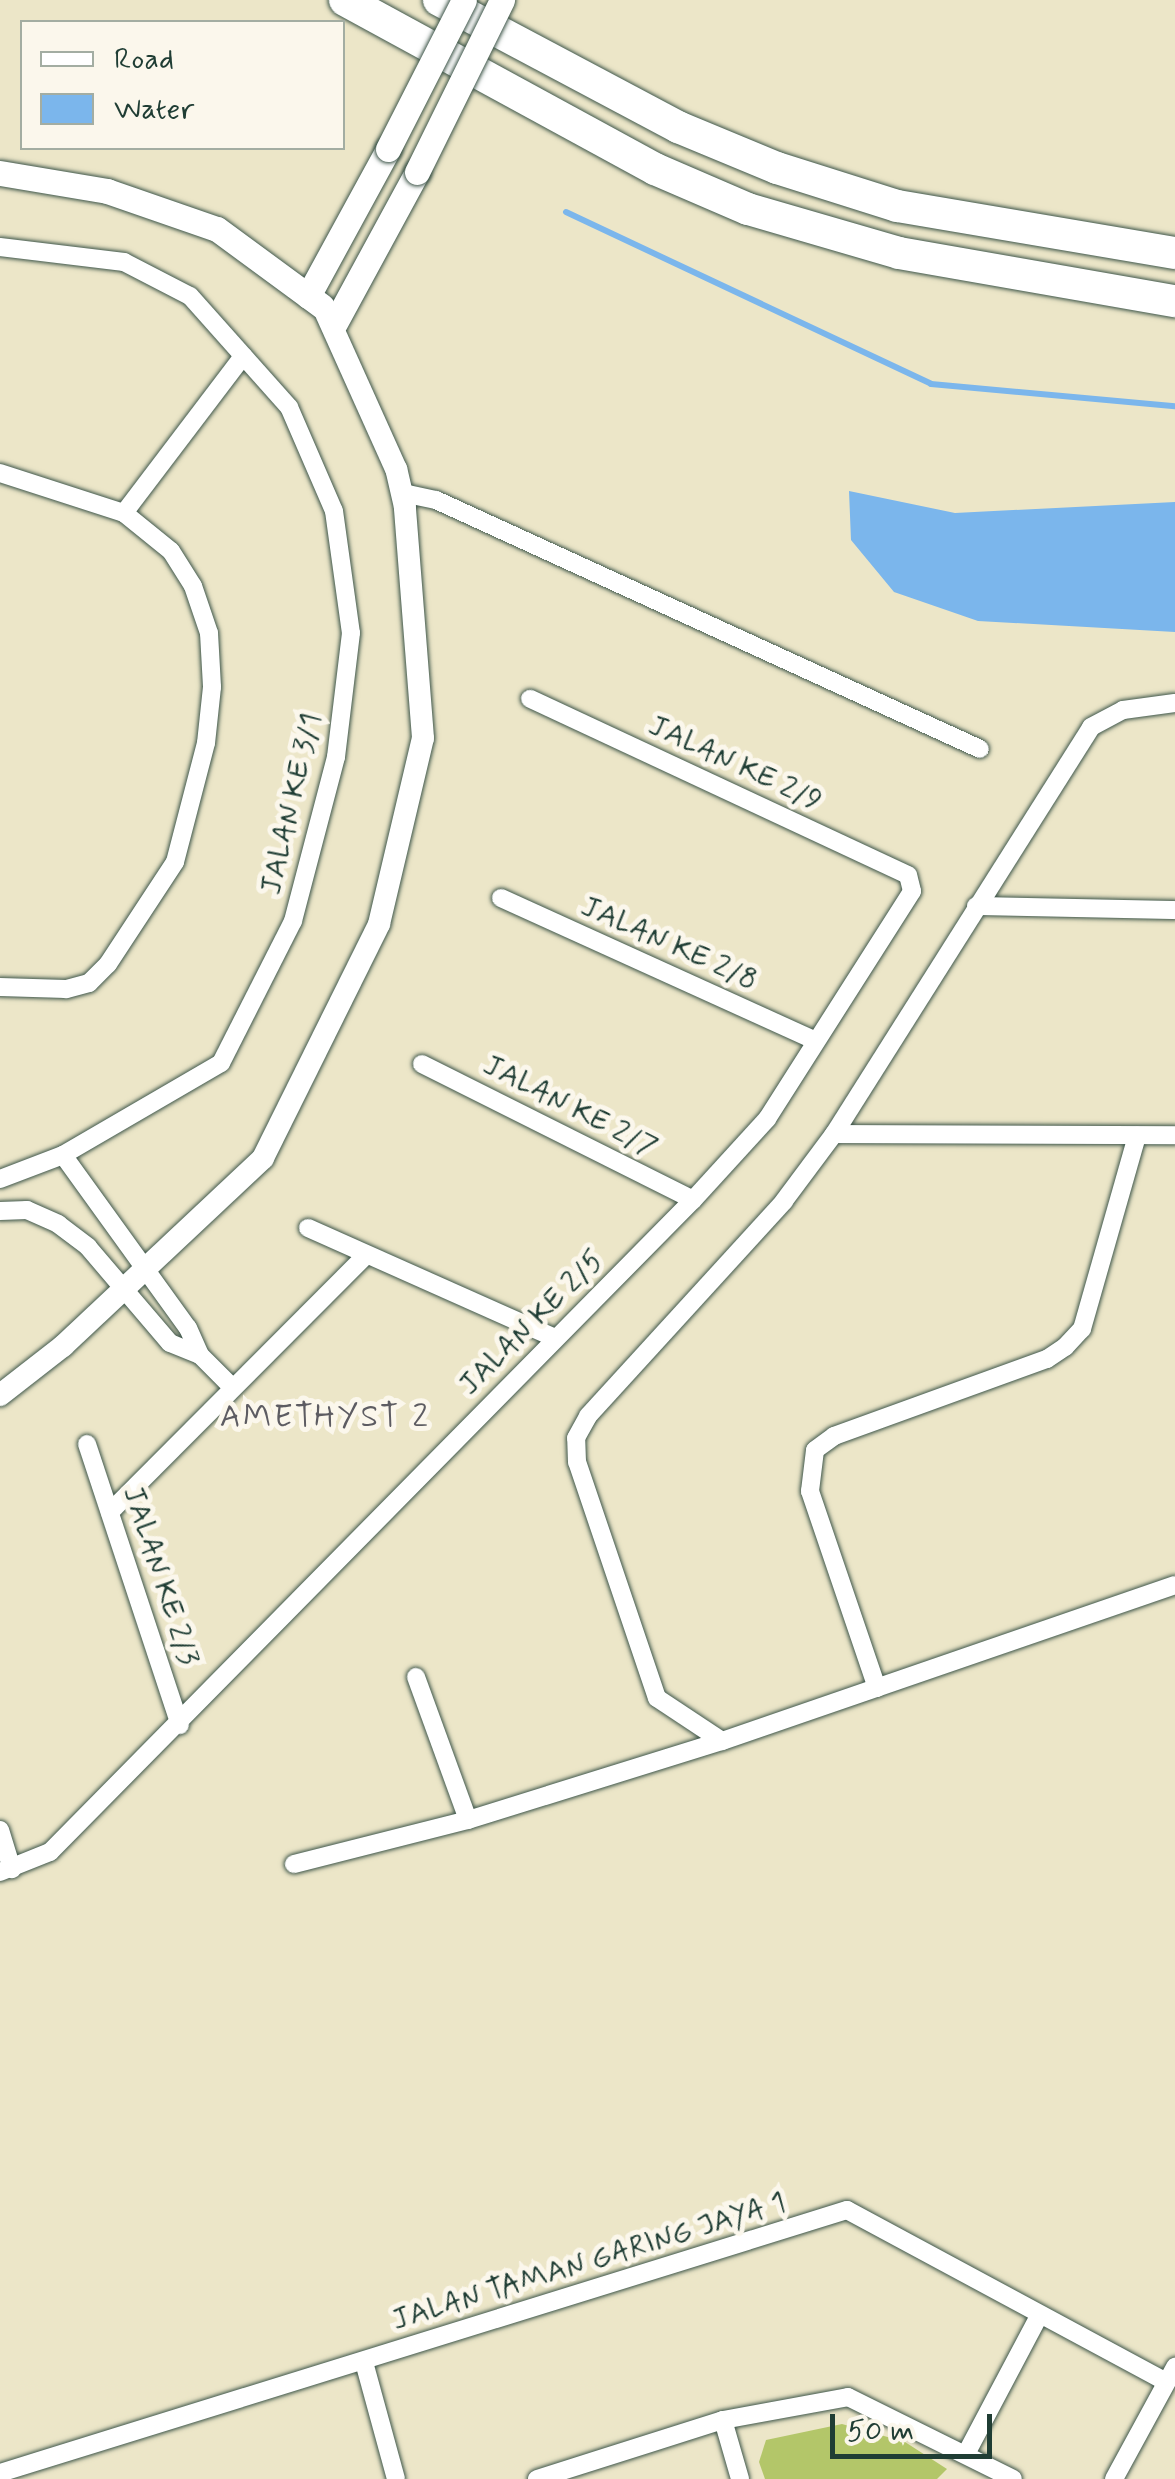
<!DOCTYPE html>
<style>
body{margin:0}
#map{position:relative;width:1175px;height:2479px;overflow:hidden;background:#ece6c8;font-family:Mynerve,sans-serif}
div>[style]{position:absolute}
.green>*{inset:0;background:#b3c669}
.water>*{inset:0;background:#7bb6ec}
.stream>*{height:6px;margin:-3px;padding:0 3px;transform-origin:3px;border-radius:3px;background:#7bb6ec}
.roads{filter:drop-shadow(0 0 2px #3e564a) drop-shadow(0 0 2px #3e564a)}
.minor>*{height:18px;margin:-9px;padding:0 9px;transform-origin:9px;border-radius:9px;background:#fff}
.tertiary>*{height:22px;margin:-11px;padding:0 11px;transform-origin:11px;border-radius:11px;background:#fff}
.secondary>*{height:25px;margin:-12.5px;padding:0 12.5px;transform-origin:12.5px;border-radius:12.5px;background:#fff}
.motorway>*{height:32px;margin:-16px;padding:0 16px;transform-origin:16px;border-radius:16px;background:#fff}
.bridges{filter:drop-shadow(0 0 2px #3e564a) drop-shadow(0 0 2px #3e564a)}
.secondary-bridge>*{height:25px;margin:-12.5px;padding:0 12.5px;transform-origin:12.5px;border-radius:12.5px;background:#fff}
span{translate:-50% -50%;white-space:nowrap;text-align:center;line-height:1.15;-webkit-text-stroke:10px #fbf7ec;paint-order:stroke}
.street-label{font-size:30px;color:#1f3d34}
.neighbourhood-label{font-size:32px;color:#5d5c62;letter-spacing:2.5px}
.legend{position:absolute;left:20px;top:20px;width:325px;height:130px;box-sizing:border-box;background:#fbf7ec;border:2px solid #a3ada2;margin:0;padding:12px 18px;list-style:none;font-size:30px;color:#1f3d34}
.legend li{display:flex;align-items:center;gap:20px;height:50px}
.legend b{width:50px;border:2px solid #a3ada2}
.scale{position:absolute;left:830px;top:2414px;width:162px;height:45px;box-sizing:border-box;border:5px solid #1f3d34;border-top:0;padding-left:12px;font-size:30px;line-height:35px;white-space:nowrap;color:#1f3d34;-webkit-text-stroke:8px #fbf7ec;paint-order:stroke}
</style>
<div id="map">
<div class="green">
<div style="clip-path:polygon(842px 2424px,905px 2442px,947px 2469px,937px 2479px,765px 2479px,759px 2462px,766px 2440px)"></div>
</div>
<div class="water">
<div style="clip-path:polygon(849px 491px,955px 513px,1175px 502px,1175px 632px,978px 621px,894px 592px,851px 540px)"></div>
</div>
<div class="stream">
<div style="left:566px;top:212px;width:403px;rotate:25.2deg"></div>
<div style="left:931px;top:384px;width:245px;rotate:5.2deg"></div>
</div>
<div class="roads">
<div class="minor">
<div style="left:0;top:247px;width:125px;rotate:6.9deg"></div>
<div style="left:124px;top:262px;width:74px;rotate:27.3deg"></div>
<div style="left:190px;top:296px;width:149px;rotate:48.3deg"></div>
<div style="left:289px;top:407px;width:113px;rotate:66.6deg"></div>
<div style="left:334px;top:511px;width:123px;rotate:82.1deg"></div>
<div style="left:351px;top:633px;width:125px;rotate:96.9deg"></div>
<div style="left:336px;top:757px;width:170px;rotate:104.7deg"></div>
<div style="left:293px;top:921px;width:159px;rotate:116.9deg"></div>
<div style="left:221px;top:1063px;width:183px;rotate:149.8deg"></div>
<div style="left:63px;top:1155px;width:67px;rotate:159.1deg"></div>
<div style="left:0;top:473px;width:130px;rotate:17.9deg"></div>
<div style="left:124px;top:513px;width:60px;rotate:39deg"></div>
<div style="left:171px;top:551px;width:41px;rotate:57.8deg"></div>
<div style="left:193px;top:586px;width:50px;rotate:71.2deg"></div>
<div style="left:209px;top:633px;width:54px;rotate:86.8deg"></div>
<div style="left:212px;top:687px;width:56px;rotate:96.1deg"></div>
<div style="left:206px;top:743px;width:123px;rotate:104.6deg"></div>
<div style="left:175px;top:862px;width:122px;rotate:123.3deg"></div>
<div style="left:108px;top:964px;width:27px;rotate:135deg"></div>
<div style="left:89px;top:983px;width:24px;rotate:165deg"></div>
<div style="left:66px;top:989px;width:66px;rotate:-178.3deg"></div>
<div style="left:403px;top:493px;width:34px;rotate:12deg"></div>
<div style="left:436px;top:500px;width:598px;rotate:24.59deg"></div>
<div style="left:124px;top:513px;width:197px;rotate:-52.8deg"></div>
<div style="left:501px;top:898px;width:344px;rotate:24.4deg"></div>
<div style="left:976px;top:906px;width:199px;rotate:1.2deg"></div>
<div style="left:422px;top:1064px;width:303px;rotate:26.6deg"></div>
<div style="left:834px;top:1134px;width:341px;rotate:0.2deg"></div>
<div style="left:63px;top:1155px;width:213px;rotate:54.2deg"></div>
<div style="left:188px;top:1328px;width:30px;rotate:66deg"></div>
<div style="left:0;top:1211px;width:27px;rotate:-2deg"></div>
<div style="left:27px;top:1210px;width:34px;rotate:24deg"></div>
<div style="left:58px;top:1224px;width:38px;rotate:37deg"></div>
<div style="left:88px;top:1247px;width:126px;rotate:49.5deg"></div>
<div style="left:170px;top:1343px;width:32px;rotate:22deg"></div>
<div style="left:200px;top:1355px;width:45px;rotate:45deg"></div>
<div style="left:308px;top:1228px;width:270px;rotate:24deg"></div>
<div style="left:87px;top:1444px;width:296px;rotate:71.7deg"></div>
<div style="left:110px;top:1512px;width:359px;rotate:-45.1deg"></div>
<div style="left:416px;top:1677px;width:152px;rotate:70deg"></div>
<div style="left:877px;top:1688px;width:208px;rotate:-108.8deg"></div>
<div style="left:810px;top:1491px;width:41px;rotate:-83deg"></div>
<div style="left:815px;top:1450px;width:24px;rotate:-36deg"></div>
<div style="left:834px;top:1436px;width:226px;rotate:-19.9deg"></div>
<div style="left:1047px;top:1359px;width:22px;rotate:-34deg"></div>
<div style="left:1065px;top:1347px;width:25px;rotate:-47deg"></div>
<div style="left:1082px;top:1329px;width:201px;rotate:-74.1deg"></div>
<div style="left:722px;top:1741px;width:78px;rotate:-146.5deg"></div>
<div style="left:657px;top:1698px;width:249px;rotate:-108.7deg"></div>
<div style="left:577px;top:1462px;width:24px;rotate:-92deg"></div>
<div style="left:576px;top:1438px;width:25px;rotate:-61deg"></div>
<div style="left:588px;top:1416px;width:291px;rotate:-47.6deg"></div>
<div style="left:784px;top:1201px;width:84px;rotate:-53.3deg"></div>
<div style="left:834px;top:1134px;width:481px;rotate:-57.7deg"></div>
<div style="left:1091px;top:727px;width:36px;rotate:-28deg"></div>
<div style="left:1123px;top:710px;width:52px;rotate:-7.7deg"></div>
<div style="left:0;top:1830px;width:41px;rotate:72.9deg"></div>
<div style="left:294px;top:1864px;width:179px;rotate:-14.2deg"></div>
<div style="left:468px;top:1820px;width:266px;rotate:-17.3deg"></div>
<div style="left:722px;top:1741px;width:479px;rotate:-19deg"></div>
<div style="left:0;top:1872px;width:54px;rotate:-21.8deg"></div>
<div style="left:50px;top:1852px;width:916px;rotate:-45.4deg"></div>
<div style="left:693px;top:1200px;width:110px;rotate:-47.6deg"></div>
<div style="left:767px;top:1119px;width:270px;rotate:-57.5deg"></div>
<div style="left:912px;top:891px;width:16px;rotate:-104deg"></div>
<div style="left:908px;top:875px;width:417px;rotate:-155deg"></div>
<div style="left:364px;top:2362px;width:121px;rotate:74.7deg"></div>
<div style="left:723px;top:2420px;width:61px;rotate:73.9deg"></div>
<div style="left:967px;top:2452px;width:154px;rotate:-62.1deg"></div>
<div style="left:0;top:2473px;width:887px;rotate:-17.25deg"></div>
<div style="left:847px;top:2210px;width:362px;rotate:28.3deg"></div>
<div style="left:537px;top:2479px;width:195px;rotate:-17.6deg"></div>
<div style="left:723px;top:2420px;width:127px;rotate:-10.4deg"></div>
<div style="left:848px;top:2397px;width:184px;rotate:26.4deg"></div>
<div style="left:1114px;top:2479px;width:128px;rotate:-61.4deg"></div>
</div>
<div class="tertiary">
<div style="left:0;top:1395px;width:80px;rotate:-37.9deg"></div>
<div style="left:63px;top:1346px;width:274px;rotate:-43.2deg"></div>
<div style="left:263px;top:1158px;width:261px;rotate:-63.6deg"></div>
<div style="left:379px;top:924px;width:191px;rotate:-76.7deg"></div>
<div style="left:423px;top:738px;width:232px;rotate:-94.5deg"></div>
<div style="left:405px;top:507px;width:39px;rotate:-103deg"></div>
<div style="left:396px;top:469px;width:173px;rotate:-114.2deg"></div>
</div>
<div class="secondary">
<div style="left:0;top:173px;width:109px;rotate:9.5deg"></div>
<div style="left:107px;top:191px;width:116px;rotate:19.1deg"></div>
<div style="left:217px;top:229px;width:130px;rotate:36.3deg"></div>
<div style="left:308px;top:296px;width:167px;rotate:-61.4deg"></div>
<div style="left:335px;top:323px;width:172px;rotate:-61.5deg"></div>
</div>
<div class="motorway">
<div style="left:345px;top:0;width:353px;rotate:28.6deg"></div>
<div style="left:655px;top:169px;width:101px;rotate:23.3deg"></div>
<div style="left:748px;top:209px;width:157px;rotate:16.2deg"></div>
<div style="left:899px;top:253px;width:280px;rotate:9.9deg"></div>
<div style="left:439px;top:0;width:271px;rotate:28deg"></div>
<div style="left:678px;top:127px;width:107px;rotate:22.5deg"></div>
<div style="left:777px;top:168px;width:126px;rotate:17.6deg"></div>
<div style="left:897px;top:206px;width:282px;rotate:9.6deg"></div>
</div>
</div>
<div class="bridges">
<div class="secondary-bridge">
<div style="left:388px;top:149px;width:167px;rotate:-63deg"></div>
<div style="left:417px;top:172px;width:192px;rotate:-63.7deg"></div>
</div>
</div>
<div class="street-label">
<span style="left:735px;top:764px;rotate:25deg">JALAN KE 2/9</span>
<span style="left:292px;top:804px;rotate:-77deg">JALAN KE 3/1</span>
<span style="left:669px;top:944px;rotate:24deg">JALAN KE 2/8</span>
<span style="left:570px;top:1107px;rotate:27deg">JALAN KE 2/7</span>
<span style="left:532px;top:1323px;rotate:-45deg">JALAN KE 2/5</span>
<span style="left:160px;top:1576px;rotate:72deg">JALAN KE 2/3</span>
<span style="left:589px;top:2262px;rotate:-17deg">JALAN TAMAN GARING JAYA 1</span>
</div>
<div class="neighbourhood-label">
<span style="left:325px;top:1417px">AMETHYST 2</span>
</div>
<ul class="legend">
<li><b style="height:12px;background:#fff"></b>Road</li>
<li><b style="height:28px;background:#7bb6ec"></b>Water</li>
</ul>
<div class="scale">50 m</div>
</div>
